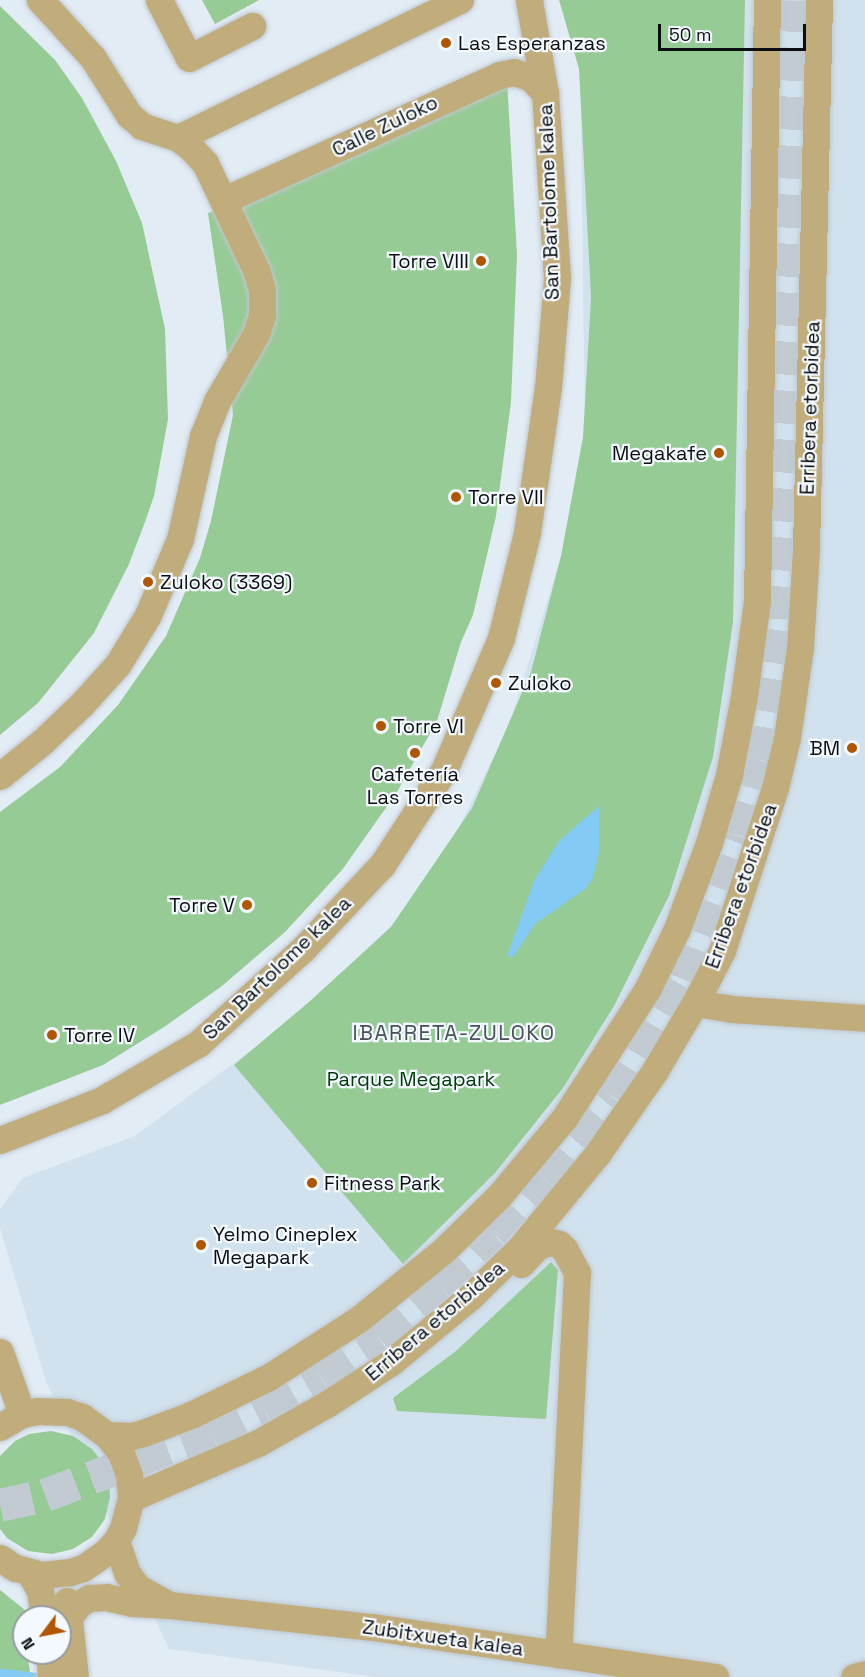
<!DOCTYPE html>
<meta charset="utf-8">
<style>
body{margin:0}
#map{position:relative;width:865px;height:1677px;overflow:hidden;background:#e2ecf4;font-family:"Space Grotesk",sans-serif}
div>[style]{position:absolute}
.built>*{inset:0;background:#d1e2ee}
.green>*{inset:0;background:#97cb96}
.water>*{inset:0;background:#83caf5}
.major-tunnel>*{height:33px;margin-top:-16.5px;transform-origin:0;background:repeating-linear-gradient(90deg,#c2cbd2 0 33px,transparent 0 49px)}
.roads{filter:drop-shadow(0 0 2px #c0c8d0) drop-shadow(0 0 2px #c0c8d0)}
.minor>*{height:27px;margin:-13.5px;padding:0 13.5px;transform-origin:13.5px;border-radius:13.5px;background:#c1ad7c}
.dots>*{width:16px;height:16px;translate:-50% -50%;box-sizing:border-box;border:3px solid #f3f9fe;border-radius:50%}
span{translate:-50% -50%;white-space:nowrap;text-align:center;line-height:1.15;-webkit-text-stroke:4.5px #f3f9fe;paint-order:stroke}
.poi-label{font-size:20px;color:#0b0e11}
.left{translate:0 -50%;text-align:left}
.right{translate:-100% -50%;text-align:right}
.street-label{font-size:20px;color:#0b0e11}
.park-label{font-size:20px;color:#003a06}
.neighbourhood-label{font-size:21px;color:#485157;letter-spacing:1.5px}
.north{position:absolute;left:12px;top:1605px;width:60px;height:60px;box-sizing:border-box;background:#f3f9fe;border:2px solid #969b9f;border-radius:50%;rotate:238deg;font-size:16px;font-weight:700;line-height:24px;text-align:center;color:#0b0e11}
.north::after{content:'';display:block;margin:auto;width:21px;height:27px;background:#b25500;clip-path:polygon(50% 0,100% 100%,50% 72%,0 100%)}
.scale{position:absolute;left:658px;top:24px;width:148px;height:27px;box-sizing:border-box;border:3px solid #0b0e11;border-top:0;padding-left:8px;font-size:18px;line-height:21px;white-space:nowrap;color:#0b0e11;-webkit-text-stroke:4px #f3f9fe;paint-order:stroke}
</style>
<div id="map">
<div class="built">
<div style="clip-path:polygon(566px 0,865px 0,865px 1677px,375px 1677px,169px 1649px,46px 1381px,0 1228px,0 1209px,23px 1178px,135px 1136px,304px 1011px,390px 927px,442px 862px,510px 723px,561px 556px,585px 430px,580px 43px)"></div>
</div>
<div class="green">
<div style="clip-path:polygon(202px 0,259px 0,215px 24px)"></div>
<div style="clip-path:polygon(559px 0,745px 0,733px 622px,713px 757px,669px 896px,614px 1006px,563px 1088px,495px 1173px,403px 1264px,234px 1065px,309px 1002px,391px 927px,472px 808px,531px 672px,561px 556px,583px 437px,591px 297px,579px 69px)"></div>
<div style="clip-path:polygon(0 6px,55px 60px,82px 98px,116px 161px,142px 223px,165px 329px,168px 419px,154px 496px,145px 522px,129px 564px,94px 633px,38px 703px,0 735px)"></div>
<div style="clip-path:polygon(507px 79px,517px 255px,511px 402px,496px 516px,473px 615px,461px 642px,437px 721px,397px 792px,342px 870px,285px 932px,222px 986px,164px 1027px,103px 1065px,0 1105px,0 812px,60px 767px,118px 705px,166px 636px,200px 558px,211px 521px,233px 415px,223px 316px,208px 213px,310px 174px)"></div>
<div style="clip-path:polygon(551px 1262px,558px 1270px,546px 1419px,397px 1411px,393px 1398px,456px 1351px)"></div>
<div style="clip-path:polygon(51px 1431px,73px 1436px,92px 1449px,103px 1463px,109px 1479px,110px 1497px,105px 1519px,92px 1537px,73px 1549px,52px 1554px,28px 1551px,7px 1538px,0 1529px,0 1456px,15px 1441px,29px 1434px)"></div>
<div style="clip-path:polygon(0 1590px,25px 1610px,24px 1653px,27px 1653px,30px 1672px,0 1671px)"></div>
</div>
<div class="water">
<div style="clip-path:polygon(599px 806px,599px 852px,592px 880px,585px 889px,535px 924px,513px 957px,507px 956px,534px 881px,559px 841px)"></div>
<div style="clip-path:polygon(0 1669px,4px 1669px,71px 1677px,0 1677px)"></div>
</div>
<div class="major-tunnel">
<div style="left:0;top:1505px;width:46px;rotate:-12.5deg"></div>
<div style="left:45px;top:1495px;width:178px;rotate:-20.8deg"></div>
<div style="left:211px;top:1432px;width:58px;rotate:-25.7deg"></div>
<div style="left:263px;top:1407px;width:65px;rotate:-30.5deg"></div>
<div style="left:319px;top:1374px;width:70px;rotate:-33.9deg"></div>
<div style="left:377px;top:1335px;width:80px;rotate:-39.9deg"></div>
<div style="left:438px;top:1284px;width:75px;rotate:-43.9deg"></div>
<div style="left:492px;top:1232px;width:75px;rotate:-48.2deg"></div>
<div style="left:542px;top:1176px;width:106px;rotate:-49.6deg"></div>
<div style="left:611px;top:1095px;width:136px;rotate:-59.1deg"></div>
<div style="left:681px;top:978px;width:154px;rotate:-69.1deg"></div>
<div style="left:736px;top:834px;width:78px;rotate:-74.4deg"></div>
<div style="left:757px;top:759px;width:142px;rotate:-80.3deg"></div>
<div style="left:781px;top:619px;width:619px;rotate:-88.7deg"></div>
</div>
<div class="roads">
<div class="minor">
<div style="left:159px;top:0;width:65px;rotate:62.7deg"></div>
<div style="left:189px;top:58px;width:71px;rotate:-26.9deg"></div>
<div style="left:178px;top:138px;width:314px;rotate:-26.1deg"></div>
<div style="left:224px;top:200px;width:302px;rotate:-24.4deg"></div>
<div style="left:499px;top:75px;width:15px;rotate:-11deg"></div>
<div style="left:514px;top:72px;width:18px;rotate:19deg"></div>
<div style="left:531px;top:78px;width:21px;rotate:47deg"></div>
<div style="left:0;top:776px;width:54px;rotate:-39deg"></div>
<div style="left:42px;top:742px;width:54px;rotate:-43.5deg"></div>
<div style="left:81px;top:705px;width:55px;rotate:-47.9deg"></div>
<div style="left:118px;top:664px;width:57px;rotate:-58.5deg"></div>
<div style="left:148px;top:615px;width:82px;rotate:-67.2deg"></div>
<div style="left:180px;top:539px;width:106px;rotate:-77.4deg"></div>
<div style="left:203px;top:436px;width:38px;rotate:-68deg"></div>
<div style="left:217px;top:401px;width:78px;rotate:-59.8deg"></div>
<div style="left:256px;top:334px;width:20px;rotate:-72deg"></div>
<div style="left:262px;top:315px;width:25px;rotate:-90deg"></div>
<div style="left:262px;top:290px;width:19px;rotate:-106deg"></div>
<div style="left:257px;top:272px;width:121px;rotate:-115.5deg"></div>
<div style="left:205px;top:163px;width:23px;rotate:-133deg"></div>
<div style="left:189px;top:146px;width:14px;rotate:-144deg"></div>
<div style="left:178px;top:138px;width:38px;rotate:-162deg"></div>
<div style="left:142px;top:126px;width:17px;rotate:-140deg"></div>
<div style="left:129px;top:115px;width:67px;rotate:-122.3deg"></div>
<div style="left:93px;top:58px;width:79px;rotate:-132.4deg"></div>
<div style="left:695px;top:1003px;width:36px;rotate:9deg"></div>
<div style="left:731px;top:1009px;width:134px;rotate:3.8deg"></div>
<div style="left:0;top:1140px;width:110px;rotate:-21.4deg"></div>
<div style="left:102px;top:1100px;width:113px;rotate:-30.4deg"></div>
<div style="left:199px;top:1043px;width:140px;rotate:-42.1deg"></div>
<div style="left:303px;top:949px;width:115px;rotate:-46.8deg"></div>
<div style="left:382px;top:865px;width:113px;rotate:-56.9deg"></div>
<div style="left:444px;top:770px;width:144px;rotate:-66.6deg"></div>
<div style="left:501px;top:638px;width:108px;rotate:-76.1deg"></div>
<div style="left:527px;top:533px;width:147px;rotate:-81.8deg"></div>
<div style="left:548px;top:388px;width:110px;rotate:-85.3deg"></div>
<div style="left:557px;top:278px;width:185px;rotate:-93.7deg"></div>
<div style="left:545px;top:93px;width:94px;rotate:-99.8deg"></div>
<div style="left:521px;top:1264px;width:26px;rotate:-47deg"></div>
<div style="left:539px;top:1245px;width:12px;rotate:-14deg"></div>
<div style="left:551px;top:1242px;width:8px;rotate:14deg"></div>
<div style="left:559px;top:1244px;width:8px;rotate:45deg"></div>
<div style="left:565px;top:1250px;width:26px;rotate:62deg"></div>
<div style="left:577px;top:1273px;width:382px;rotate:92.8deg"></div>
<div style="left:0;top:1352px;width:66px;rotate:70.5deg"></div>
<div style="left:0;top:1427px;width:26px;rotate:-31deg"></div>
<div style="left:22px;top:1414px;width:15px;rotate:-11deg"></div>
<div style="left:37px;top:1411px;width:30px;rotate:2deg"></div>
<div style="left:67px;top:1412px;width:16px;rotate:18deg"></div>
<div style="left:82px;top:1417px;width:31px;rotate:36deg"></div>
<div style="left:107px;top:1435px;width:23px;rotate:52deg"></div>
<div style="left:121px;top:1453px;width:23px;rotate:70deg"></div>
<div style="left:129px;top:1475px;width:23px;rotate:85deg"></div>
<div style="left:131px;top:1498px;width:31px;rotate:105deg"></div>
<div style="left:123px;top:1528px;width:15px;rotate:118deg"></div>
<div style="left:116px;top:1541px;width:15px;rotate:132deg"></div>
<div style="left:106px;top:1552px;width:28px;rotate:145deg"></div>
<div style="left:83px;top:1568px;width:14px;rotate:163deg"></div>
<div style="left:70px;top:1572px;width:28px;rotate:174deg"></div>
<div style="left:42px;top:1575px;width:28px;rotate:-165deg"></div>
<div style="left:15px;top:1568px;width:18px;rotate:-146deg"></div>
<div style="left:107px;top:1435px;width:25px;rotate:2deg"></div>
<div style="left:132px;top:1436px;width:11px;rotate:-15deg"></div>
<div style="left:143px;top:1433px;width:51px;rotate:-20.6deg"></div>
<div style="left:191px;top:1415px;width:87px;rotate:-26deg"></div>
<div style="left:269px;top:1377px;width:107px;rotate:-32.8deg"></div>
<div style="left:359px;top:1319px;width:108px;rotate:-39deg"></div>
<div style="left:443px;top:1251px;width:78px;rotate:-44.5deg"></div>
<div style="left:499px;top:1196px;width:103px;rotate:-50.1deg"></div>
<div style="left:565px;top:1117px;width:151px;rotate:-57.2deg"></div>
<div style="left:647px;top:990px;width:68px;rotate:-63.8deg"></div>
<div style="left:677px;top:929px;width:92px;rotate:-69.6deg"></div>
<div style="left:709px;top:843px;width:71px;rotate:-73.6deg"></div>
<div style="left:729px;top:775px;width:80px;rotate:-79.2deg"></div>
<div style="left:744px;top:696px;width:96px;rotate:-82.2deg"></div>
<div style="left:757px;top:601px;width:601px;rotate:-89.05deg"></div>
<div style="left:131px;top:1498px;width:138px;rotate:-23.4deg"></div>
<div style="left:258px;top:1443px;width:79px;rotate:-29.5deg"></div>
<div style="left:327px;top:1404px;width:75px;rotate:-33.1deg"></div>
<div style="left:390px;top:1363px;width:104px;rotate:-39.5deg"></div>
<div style="left:470px;top:1297px;width:70px;rotate:-44.4deg"></div>
<div style="left:520px;top:1248px;width:123px;rotate:-50.6deg"></div>
<div style="left:598px;top:1153px;width:98px;rotate:-55.3deg"></div>
<div style="left:654px;top:1072px;width:80px;rotate:-59.3deg"></div>
<div style="left:695px;top:1003px;width:59px;rotate:-62.6deg"></div>
<div style="left:722px;top:951px;width:171px;rotate:-72deg"></div>
<div style="left:775px;top:788px;width:51px;rotate:-76.5deg"></div>
<div style="left:787px;top:738px;width:91px;rotate:-81.8deg"></div>
<div style="left:800px;top:648px;width:99px;rotate:-86.5deg"></div>
<div style="left:806px;top:549px;width:549px;rotate:-88.64deg"></div>
<div style="left:116px;top:1541px;width:34px;rotate:71deg"></div>
<div style="left:127px;top:1573px;width:17px;rotate:54deg"></div>
<div style="left:137px;top:1587px;width:33px;rotate:29deg"></div>
<div style="left:29px;top:1572px;width:21px;rotate:59deg"></div>
<div style="left:40px;top:1590px;width:27px;rotate:82deg"></div>
<div style="left:67px;top:1601px;width:76px;rotate:84deg"></div>
<div style="left:69px;top:1617px;width:16px;rotate:-52deg"></div>
<div style="left:79px;top:1604px;width:12px;rotate:-31deg"></div>
<div style="left:89px;top:1598px;width:17px;rotate:-3deg"></div>
<div style="left:106px;top:1597px;width:27px;rotate:13deg"></div>
<div style="left:132px;top:1603px;width:37px;rotate:3deg"></div>
<div style="left:169px;top:1605px;width:205px;rotate:6.2deg"></div>
<div style="left:373px;top:1627px;width:346px;rotate:8.3deg"></div>
<div style="left:49px;top:1653px;width:24px;rotate:85deg"></div>
<div style="left:854px;top:1677px;width:11px;rotate:-15deg"></div>
</div>
</div>
<div class="dots">
<div style="left:446px;top:43px;background:#b25500"></div>
<div style="left:481px;top:261px;background:#b25500"></div>
<div style="left:719px;top:453px;background:#b25500"></div>
<div style="left:456px;top:497px;background:#b25500"></div>
<div style="left:148px;top:582px;background:#b25500"></div>
<div style="left:496px;top:683px;background:#b25500"></div>
<div style="left:381px;top:726px;background:#b25500"></div>
<div style="left:852px;top:748px;background:#b25500"></div>
<div style="left:415px;top:753px;background:#b25500"></div>
<div style="left:247px;top:905px;background:#b25500"></div>
<div style="left:52px;top:1035px;background:#b25500"></div>
<div style="left:312px;top:1183px;background:#b25500"></div>
<div style="left:201px;top:1245px;background:#b25500"></div>
</div>
<div class="poi-label">
<span class="left" style="left:458px;top:43px">Las Esperanzas</span>
<span class="right" style="left:469px;top:261px">Torre VIII</span>
<span class="right" style="left:707px;top:453px">Megakafe</span>
<span class="left" style="left:468px;top:497px">Torre VII</span>
<span class="left" style="left:160px;top:582px">Zuloko (3369)</span>
<span class="left" style="left:508px;top:683px">Zuloko</span>
<span class="left" style="left:393px;top:726px">Torre VI</span>
<span class="right" style="left:840px;top:748px">BM</span>
<span style="left:415px;top:786px">Cafetería<br>Las Torres</span>
<span class="right" style="left:235px;top:905px">Torre V</span>
<span class="left" style="left:64px;top:1035px">Torre IV</span>
<span class="left" style="left:324px;top:1183px">Fitness Park</span>
<span class="left" style="left:213px;top:1246px">Yelmo Cineplex<br>Megapark</span>
</div>
<div class="street-label">
<span style="left:385px;top:126px;rotate:-26deg">Calle Zuloko</span>
<span style="left:549px;top:202px;rotate:-92deg">San Bartolome kalea</span>
<span style="left:810px;top:408px;rotate:-88deg">Erribera etorbidea</span>
<span style="left:741px;top:886px;rotate:-70deg">Erribera etorbidea</span>
<span style="left:277px;top:968px;rotate:-44deg">San Bartolome kalea</span>
<span style="left:435px;top:1321px;rotate:-40deg">Erribera etorbidea</span>
<span style="left:443px;top:1638px;rotate:8deg">Zubitxueta kalea</span>
</div>
<div class="park-label">
<span style="left:411px;top:1079px">Parque Megapark</span>
</div>
<div class="neighbourhood-label">
<span style="left:454px;top:1033px">IBARRETA-ZULOKO</span>
</div>
<div class="north">N</div>
<div class="scale">50 m</div>
</div>
